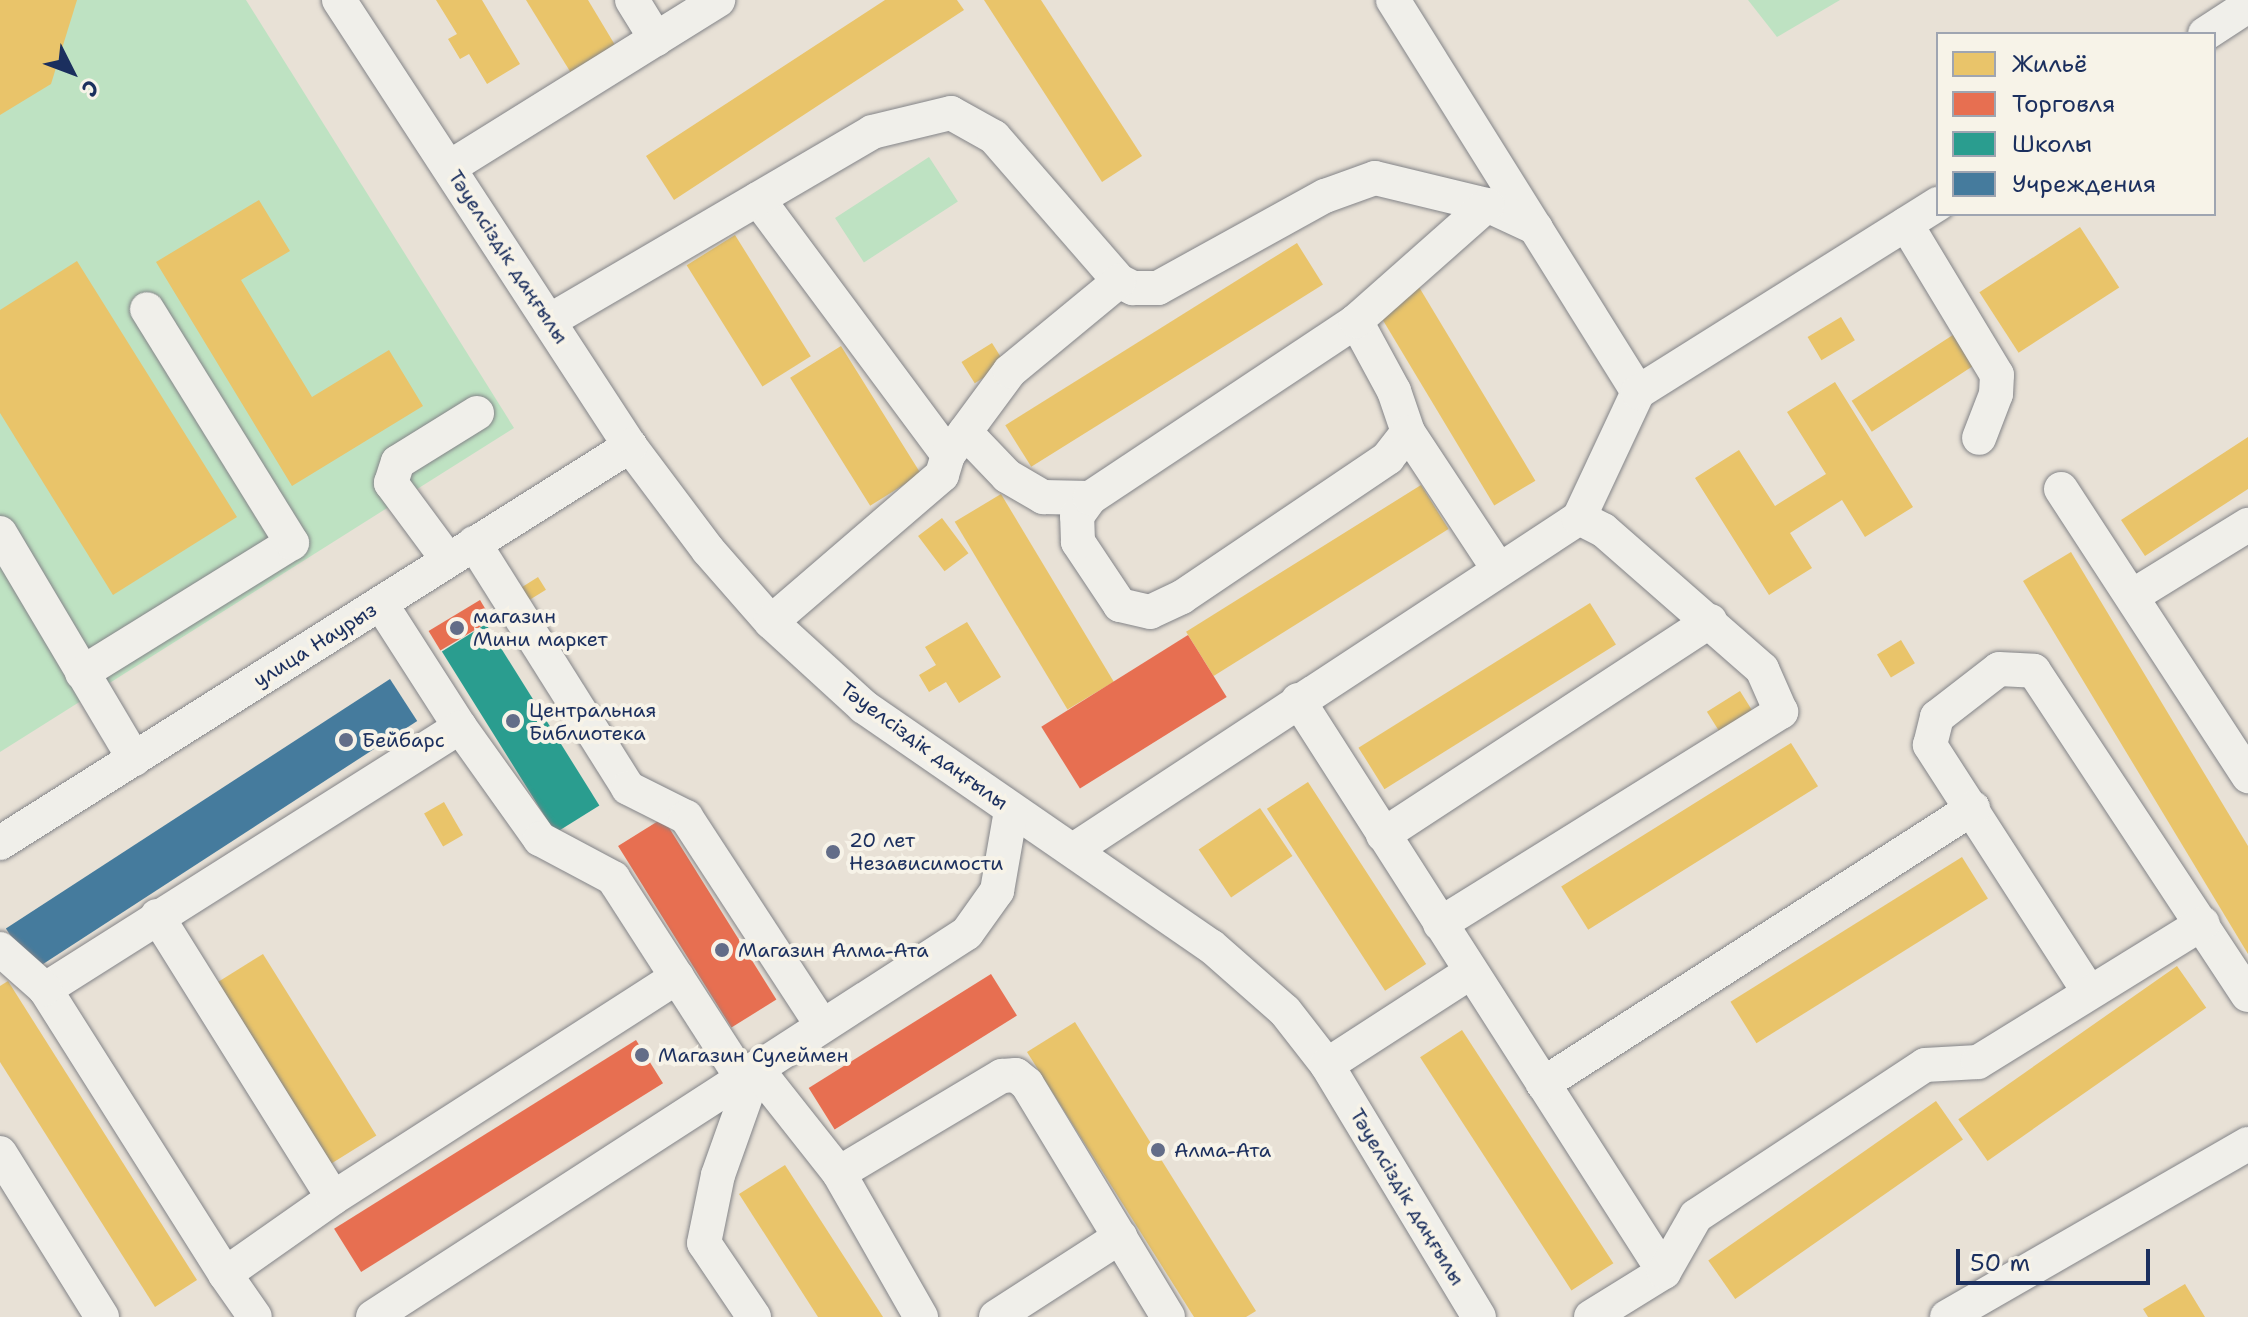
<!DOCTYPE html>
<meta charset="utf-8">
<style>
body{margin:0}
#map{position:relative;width:2248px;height:1317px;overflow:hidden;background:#e8e1d6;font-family:"Shantell Sans",sans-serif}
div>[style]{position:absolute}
.green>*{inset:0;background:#bee2c2;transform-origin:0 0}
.homes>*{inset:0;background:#e9c46a;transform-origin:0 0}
.shops>*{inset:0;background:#e76f51;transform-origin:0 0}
.schools>*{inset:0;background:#2a9d8f;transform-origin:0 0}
.public>*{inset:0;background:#457b9d;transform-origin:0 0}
.roads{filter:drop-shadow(0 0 2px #838488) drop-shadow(0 0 2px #838488)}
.minor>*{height:34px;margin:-17px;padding:0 17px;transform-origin:17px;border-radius:17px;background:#f0efea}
.dots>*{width:22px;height:22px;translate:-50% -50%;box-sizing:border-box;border:4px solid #f7f3e8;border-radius:50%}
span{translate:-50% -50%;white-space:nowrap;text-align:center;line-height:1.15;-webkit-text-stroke:8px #f7f3e8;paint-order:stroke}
.street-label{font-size:20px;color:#1b2f5e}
.poi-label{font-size:20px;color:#1b2f5e}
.left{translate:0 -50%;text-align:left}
.legend{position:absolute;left:1936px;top:32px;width:280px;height:184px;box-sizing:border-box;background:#f7f3e8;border:2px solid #9fa5b1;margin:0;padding:10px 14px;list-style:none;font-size:24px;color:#1b2f5e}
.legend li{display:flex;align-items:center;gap:16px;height:40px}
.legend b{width:40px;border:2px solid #9fa5b1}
.north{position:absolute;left:32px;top:32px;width:80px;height:80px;-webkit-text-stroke:6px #f7f3e8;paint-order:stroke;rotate:132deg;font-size:22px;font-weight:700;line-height:32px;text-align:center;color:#1b2f5e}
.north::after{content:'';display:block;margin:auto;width:28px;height:36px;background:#1b2f5e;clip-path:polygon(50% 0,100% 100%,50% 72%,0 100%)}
.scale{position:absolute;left:1956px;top:1249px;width:194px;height:36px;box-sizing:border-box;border:4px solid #1b2f5e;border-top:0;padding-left:10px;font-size:24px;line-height:28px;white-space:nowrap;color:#1b2f5e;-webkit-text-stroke:6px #f7f3e8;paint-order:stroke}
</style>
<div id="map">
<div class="green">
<div style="clip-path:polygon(0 0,246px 0,514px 428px,0 752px)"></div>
<div style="clip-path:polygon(1748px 0,1840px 0,1777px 37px)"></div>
<div style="left:929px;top:157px;width:53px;height:112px;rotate:57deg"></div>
</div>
<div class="homes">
<div style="clip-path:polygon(0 0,77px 0,51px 84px,0 115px)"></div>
<div style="clip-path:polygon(436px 0,482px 0,520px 64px,487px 84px,469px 54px,460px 59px,448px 39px,457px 34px)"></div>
<div style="clip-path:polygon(526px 0,588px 0,615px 45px,571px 73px)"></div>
<div style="clip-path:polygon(885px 0,957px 0,964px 10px,674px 200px,646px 156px)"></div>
<div style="clip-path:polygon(984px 0,1041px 0,1142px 156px,1102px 182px)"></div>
<div style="clip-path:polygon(259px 200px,290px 251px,241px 280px,312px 397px,389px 350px,423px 406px,292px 486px,156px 262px)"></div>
<div style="left:2080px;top:227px;width:72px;height:120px;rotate:57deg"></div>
<div style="left:735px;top:235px;width:143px;height:57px;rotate:58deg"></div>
<div style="left:1297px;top:243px;width:49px;height:344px;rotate:58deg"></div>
<div style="clip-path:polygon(77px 261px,237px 517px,113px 595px,0 413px,0 310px)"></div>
<div style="left:1419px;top:287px;width:226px;height:48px;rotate:59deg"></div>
<div style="left:1841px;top:317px;width:27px;height:39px;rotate:59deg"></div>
<div style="left:1959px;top:331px;width:37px;height:128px;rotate:57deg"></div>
<div style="left:992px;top:343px;width:25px;height:36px;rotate:58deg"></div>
<div style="left:841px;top:346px;width:151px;height:60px;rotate:58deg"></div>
<div style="clip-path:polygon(1835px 382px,1913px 507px,1865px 537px,1842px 500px,1790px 533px,1812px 568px,1769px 595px,1695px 478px,1739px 450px,1775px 506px,1826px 474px,1787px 412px)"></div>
<div style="clip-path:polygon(2248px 437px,2248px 489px,2145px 556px,2121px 520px)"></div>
<div style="left:1421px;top:485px;width:52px;height:277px;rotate:58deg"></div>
<div style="left:1001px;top:494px;width:219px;height:54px;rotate:59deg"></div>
<div style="left:942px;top:518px;width:44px;height:30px;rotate:53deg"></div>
<div style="clip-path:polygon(2071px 552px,2248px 846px,2248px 954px,2023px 581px)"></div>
<div style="left:538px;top:577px;width:15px;height:21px;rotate:58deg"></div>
<div style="left:1590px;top:603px;width:49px;height:273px;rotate:58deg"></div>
<div style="clip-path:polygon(967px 622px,1001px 677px,959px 703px,946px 682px,929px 692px,919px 675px,936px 665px,925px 647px)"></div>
<div style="left:1901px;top:640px;width:27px;height:28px;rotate:59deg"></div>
<div style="left:1740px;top:691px;width:25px;height:39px;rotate:58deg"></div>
<div style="left:1791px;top:743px;width:51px;height:271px;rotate:58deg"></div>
<div style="left:1308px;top:782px;width:217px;height:49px;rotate:57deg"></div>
<div style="left:444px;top:802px;width:38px;height:23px;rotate:60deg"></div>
<div style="left:1260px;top:808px;width:58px;height:74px;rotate:56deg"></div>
<div style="left:1962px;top:857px;width:49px;height:273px;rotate:58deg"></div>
<div style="left:263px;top:954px;width:214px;height:54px;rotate:58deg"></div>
<div style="left:2177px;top:966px;width:51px;height:267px;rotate:55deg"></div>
<div style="clip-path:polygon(8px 981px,197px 1280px,155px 1307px,0 1062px,0 986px)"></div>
<div style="clip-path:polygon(1075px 1022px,1256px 1311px,1246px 1317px,1194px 1317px,1027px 1052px)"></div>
<div style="left:1462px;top:1030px;width:278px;height:50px;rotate:57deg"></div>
<div style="left:1936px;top:1101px;width:47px;height:278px;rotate:55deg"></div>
<div style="clip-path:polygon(785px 1165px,883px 1317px,818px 1317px,739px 1194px)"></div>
<div style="clip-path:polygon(2185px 1284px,2205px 1317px,2148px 1317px,2143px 1309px)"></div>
</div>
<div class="shops">
<div style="left:480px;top:600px;width:23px;height:60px;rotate:59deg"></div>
<div style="left:1188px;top:635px;width:73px;height:173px;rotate:58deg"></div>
<div style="left:663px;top:818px;width:214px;height:53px;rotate:58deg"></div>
<div style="left:991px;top:974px;width:49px;height:215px;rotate:58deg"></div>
<div style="left:636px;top:1040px;width:51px;height:356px;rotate:58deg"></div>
</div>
<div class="schools">
<div style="left:486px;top:624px;width:214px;height:52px;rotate:58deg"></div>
</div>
<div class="public">
<div style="left:390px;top:679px;width:50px;height:458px;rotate:57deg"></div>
</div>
<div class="roads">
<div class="minor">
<div style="left:339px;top:0;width:533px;rotate:56.88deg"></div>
<div style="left:630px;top:446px;width:130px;rotate:53.1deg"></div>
<div style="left:708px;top:550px;width:96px;rotate:48.8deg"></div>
<div style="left:771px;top:622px;width:126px;rotate:42.4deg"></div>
<div style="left:864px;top:707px;width:421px;rotate:34.6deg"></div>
<div style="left:1211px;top:946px;width:98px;rotate:41.3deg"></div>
<div style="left:1285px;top:1011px;width:68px;rotate:52.1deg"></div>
<div style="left:1327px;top:1065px;width:294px;rotate:58.9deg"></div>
<div style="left:632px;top:0;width:46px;rotate:58.4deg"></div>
<div style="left:1393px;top:0;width:462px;rotate:58deg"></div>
<div style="left:2205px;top:34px;width:51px;rotate:-33.1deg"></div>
<div style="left:450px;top:167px;width:316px;rotate:-31.9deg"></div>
<div style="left:758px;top:199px;width:319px;rotate:53.4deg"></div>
<div style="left:948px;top:455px;width:21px;rotate:107deg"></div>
<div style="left:942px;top:475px;width:225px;rotate:139.3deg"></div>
<div style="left:1906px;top:224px;width:176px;rotate:58.9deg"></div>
<div style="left:1997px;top:375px;width:19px;rotate:93deg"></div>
<div style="left:1996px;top:394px;width:47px;rotate:111.1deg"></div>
<div style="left:549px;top:321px;width:374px;rotate:-30.3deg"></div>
<div style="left:872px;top:132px;width:81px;rotate:-13.5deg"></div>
<div style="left:951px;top:113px;width:49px;rotate:29.2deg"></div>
<div style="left:994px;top:137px;width:191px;rotate:49deg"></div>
<div style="left:1119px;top:281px;width:16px;rotate:27deg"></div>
<div style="left:1133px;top:288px;width:25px"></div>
<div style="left:1158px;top:288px;width:191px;rotate:-28.9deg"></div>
<div style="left:1325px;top:196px;width:53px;rotate:-19.8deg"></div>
<div style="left:1375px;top:178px;width:115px;rotate:13.6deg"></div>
<div style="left:1487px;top:205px;width:54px;rotate:25.1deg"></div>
<div style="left:1356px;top:321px;width:80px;rotate:61.5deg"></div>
<div style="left:1394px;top:391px;width:43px;rotate:71.1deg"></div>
<div style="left:1408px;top:432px;width:165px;rotate:56.6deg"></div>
<div style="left:965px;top:432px;width:61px;rotate:46.3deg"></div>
<div style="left:1007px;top:476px;width:42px;rotate:30.3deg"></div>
<div style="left:1043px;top:497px;width:47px;rotate:1.2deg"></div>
<div style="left:1408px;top:432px;width:33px;rotate:128deg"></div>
<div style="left:1388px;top:458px;width:249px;rotate:146deg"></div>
<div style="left:1182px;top:597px;width:35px;rotate:155deg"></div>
<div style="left:1150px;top:612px;width:31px;rotate:-167deg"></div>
<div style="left:1120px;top:605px;width:76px;rotate:-123.7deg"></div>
<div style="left:1078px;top:542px;width:26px;rotate:-92deg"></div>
<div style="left:1077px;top:516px;width:22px;rotate:-54deg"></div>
<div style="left:1090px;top:498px;width:320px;rotate:-33.6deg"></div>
<div style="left:1356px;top:321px;width:175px;rotate:-41.5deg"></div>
<div style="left:948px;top:455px;width:104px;rotate:-53.6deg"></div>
<div style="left:1010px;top:371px;width:141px;rotate:-39.5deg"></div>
<div style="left:2061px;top:489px;width:343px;rotate:56.9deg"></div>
<div style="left:0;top:533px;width:263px;rotate:59.3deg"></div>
<div style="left:474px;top:543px;width:289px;rotate:57.8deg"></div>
<div style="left:628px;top:788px;width:65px;rotate:26.6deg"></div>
<div style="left:686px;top:817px;width:249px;rotate:56.9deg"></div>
<div style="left:448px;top:560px;width:96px;rotate:-126.5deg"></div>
<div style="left:391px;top:483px;width:22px;rotate:-72deg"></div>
<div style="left:398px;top:462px;width:93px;rotate:-31.8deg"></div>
<div style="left:2134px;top:595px;width:134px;rotate:-31.6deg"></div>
<div style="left:381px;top:604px;width:146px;rotate:57.3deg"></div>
<div style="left:460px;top:727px;width:491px;rotate:147.7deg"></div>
<div style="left:45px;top:989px;width:337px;rotate:57.7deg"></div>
<div style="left:225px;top:1274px;width:132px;rotate:-35.1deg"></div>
<div style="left:333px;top:1198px;width:409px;rotate:-32.7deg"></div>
<div style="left:82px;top:673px;width:247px;rotate:-31.8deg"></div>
<div style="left:292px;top:543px;width:275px;rotate:-121.8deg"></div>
<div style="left:1298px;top:700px;width:679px;rotate:57.39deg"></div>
<div style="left:460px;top:727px;width:138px;rotate:54.5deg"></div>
<div style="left:540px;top:839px;width:83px;rotate:28.1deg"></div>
<div style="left:613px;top:878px;width:238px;rotate:57.2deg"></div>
<div style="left:1383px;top:835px;width:391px;rotate:-33.2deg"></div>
<div style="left:0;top:843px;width:745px;rotate:-32.22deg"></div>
<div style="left:1075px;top:849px;width:603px;rotate:-33.29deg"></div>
<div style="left:1579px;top:518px;width:139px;rotate:-64.9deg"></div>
<div style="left:1638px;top:392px;width:354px;rotate:-32.1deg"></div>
<div style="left:157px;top:916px;width:332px;rotate:58deg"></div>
<div style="left:1440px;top:924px;width:402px;rotate:-31.9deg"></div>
<div style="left:1781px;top:712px;width:47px;rotate:-113.8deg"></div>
<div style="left:1762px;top:669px;width:211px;rotate:-138.8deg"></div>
<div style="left:1603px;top:530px;width:27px;rotate:-153deg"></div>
<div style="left:0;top:949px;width:60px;rotate:41.6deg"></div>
<div style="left:2089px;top:992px;width:294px;rotate:-122.8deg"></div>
<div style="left:1930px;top:745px;width:29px;rotate:-76deg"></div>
<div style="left:1937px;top:717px;width:78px;rotate:-37.7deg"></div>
<div style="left:1999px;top:669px;width:35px;rotate:3deg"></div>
<div style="left:2034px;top:671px;width:388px;rotate:56.6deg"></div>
<div style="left:1327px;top:1065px;width:171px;rotate:-32.9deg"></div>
<div style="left:1543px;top:1084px;width:511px;rotate:-32.69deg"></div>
<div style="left:0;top:1153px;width:193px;rotate:58.1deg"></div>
<div style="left:225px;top:1274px;width:52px;rotate:55.1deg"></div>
<div style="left:373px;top:1317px;width:707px;rotate:-32.88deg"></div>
<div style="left:967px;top:933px;width:52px;rotate:-54.5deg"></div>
<div style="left:997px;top:891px;width:81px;rotate:-80.1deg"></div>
<div style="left:754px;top:1317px;width:89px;rotate:-124deg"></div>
<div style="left:704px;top:1243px;width:69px;rotate:-78.4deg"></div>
<div style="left:718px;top:1175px;width:114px;rotate:-70.4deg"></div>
<div style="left:756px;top:1068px;width:134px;rotate:51.7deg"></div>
<div style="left:921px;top:1317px;width:166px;rotate:-119.7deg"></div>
<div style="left:839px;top:1173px;width:190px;rotate:-30.8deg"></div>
<div style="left:1002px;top:1076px;width:14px;rotate:-4deg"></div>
<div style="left:1016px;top:1075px;width:14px;rotate:39deg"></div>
<div style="left:1027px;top:1084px;width:272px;rotate:58.8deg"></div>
<div style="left:996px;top:1317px;width:148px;rotate:-32.8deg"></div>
<div style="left:1591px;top:1317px;width:86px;rotate:-31.7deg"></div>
<div style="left:1664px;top:1272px;width:64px;rotate:-60.3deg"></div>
<div style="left:1696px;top:1216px;width:274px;rotate:-33.4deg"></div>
<div style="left:1925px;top:1065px;width:53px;rotate:-3.2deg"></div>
<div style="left:1978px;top:1062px;width:264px;rotate:-31.7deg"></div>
<div style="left:1947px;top:1317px;width:347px;rotate:-29.9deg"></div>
</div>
</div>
<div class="dots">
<div style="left:457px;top:628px;background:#636d88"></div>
<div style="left:513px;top:721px;background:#636d88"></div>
<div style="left:346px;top:740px;background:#636d88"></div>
<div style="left:833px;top:852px;background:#636d88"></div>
<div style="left:722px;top:950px;background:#636d88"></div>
<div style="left:642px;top:1055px;background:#636d88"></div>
<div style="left:1158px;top:1150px;background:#636d88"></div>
</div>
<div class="street-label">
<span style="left:508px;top:257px;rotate:57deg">Тәуелсіздік даңғылы</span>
<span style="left:315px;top:645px;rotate:-32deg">улица Наурыз</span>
<span style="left:924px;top:746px;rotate:36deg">Тәуелсіздік даңғылы</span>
<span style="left:1407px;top:1197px;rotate:59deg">Тәуелсіздік даңғылы</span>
</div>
<div class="poi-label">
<span class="left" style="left:473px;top:628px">магазин<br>Мини маркет</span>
<span class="left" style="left:529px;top:722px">Центральная<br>Библиотека</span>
<span class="left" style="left:362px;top:740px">Бейбарс</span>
<span class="left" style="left:849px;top:852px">20 лет<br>Независимости</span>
<span class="left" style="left:738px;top:950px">Магазин Алма-Ата</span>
<span class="left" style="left:658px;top:1055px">Магазин Сулеймен</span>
<span class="left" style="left:1174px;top:1150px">Алма-Ата</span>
</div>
<ul class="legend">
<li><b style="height:22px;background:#e9c46a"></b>Жильё</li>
<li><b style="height:22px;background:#e76f51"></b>Торговля</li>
<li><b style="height:22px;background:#2a9d8f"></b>Школы</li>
<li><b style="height:22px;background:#457b9d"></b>Учреждения</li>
</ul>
<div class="north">С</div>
<div class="scale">50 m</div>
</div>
